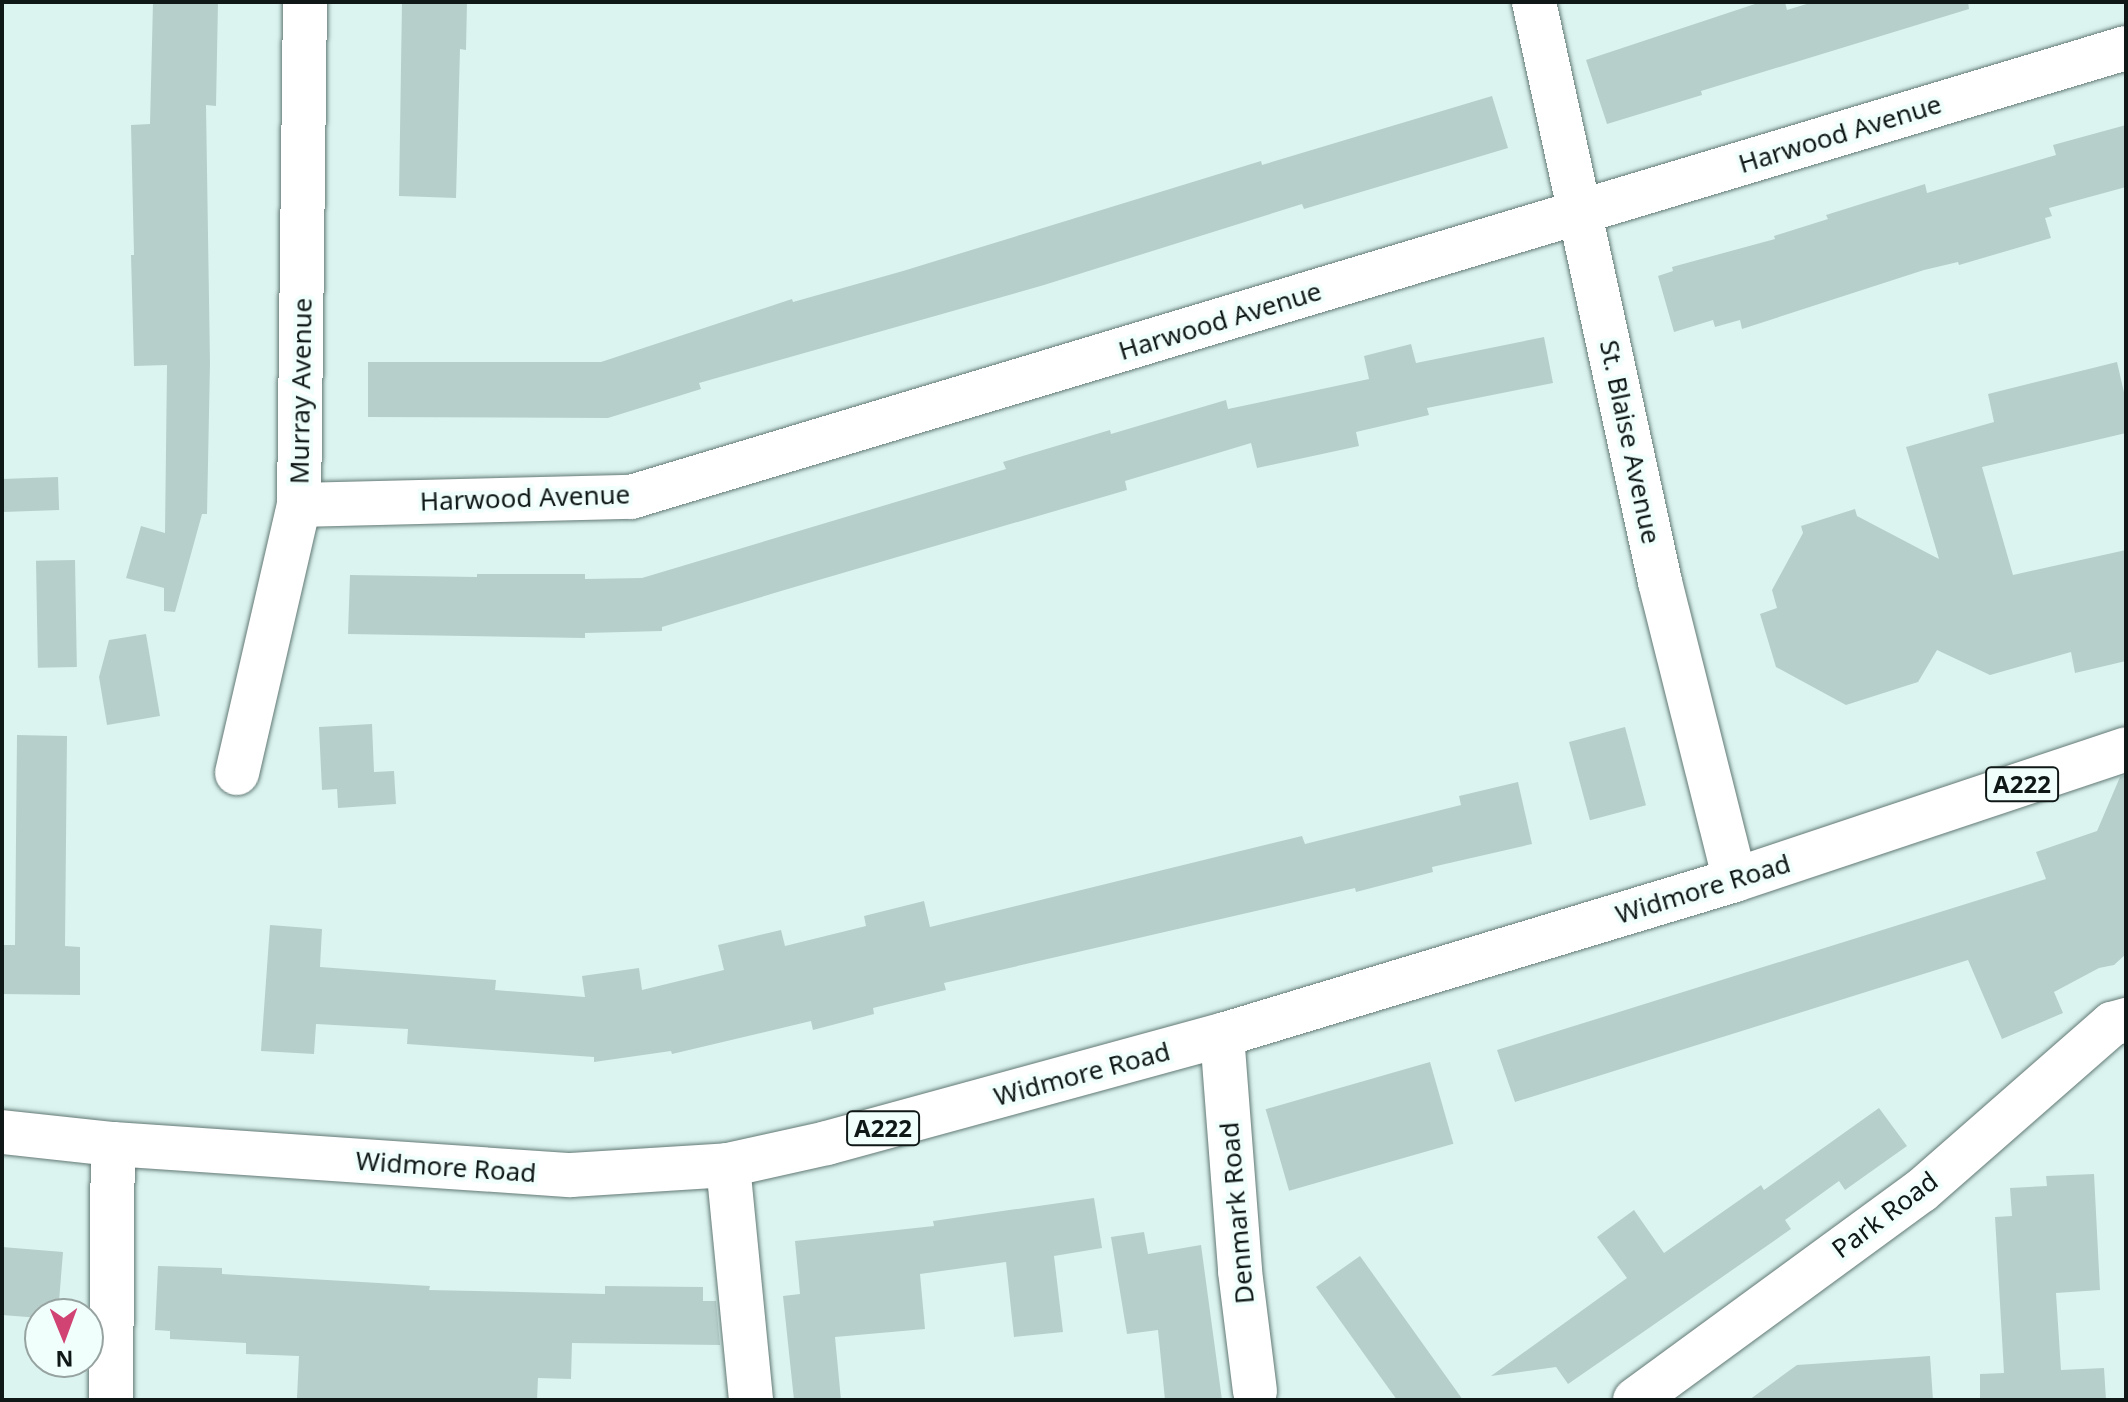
<!DOCTYPE html>
<style>
body{margin:0}
#map{position:relative;width:2128px;height:1402px;overflow:hidden;background:#dbf4ef;font-family:"Noto Sans",sans-serif}
div>[style]{position:absolute}
.building>*{inset:0;background:#b7cfca;transform-origin:0 0}
.roads{filter:drop-shadow(0 0 2px #637975) drop-shadow(0 0 2px #637975)}
.minor>*{height:44px;margin:-22px;padding:0 22px;transform-origin:22px;border-radius:22px;background:#fff}
.major>*{height:44px;margin:-22px;padding:0 22px;transform-origin:22px;border-radius:22px;background:#fff}
span{translate:-50% -50%;white-space:nowrap;text-align:center;line-height:1.15;-webkit-text-stroke:8px #f0fffc;paint-order:stroke}
.shield-label span{padding:2px 6px;background:#f0fffc;border:2px solid;border-radius:6px;-webkit-text-stroke-width:0}
.shield-label{font-size:24px;color:#0f1816;font-weight:700}
.street-label{font-size:26px;color:#0f1816}
.frame{position:absolute;inset:0;border:4px solid #0f1816;pointer-events:none}
.north{position:absolute;left:24px;top:1298px;width:80px;height:80px;box-sizing:border-box;background:#f0fffc;border:2px solid #96a3a0;border-radius:50%;rotate:179deg;font-size:22px;font-weight:700;line-height:32px;text-align:center;color:#0f1816}
.north::after{content:'';display:block;margin:auto;width:28px;height:36px;background:#d04373;clip-path:polygon(50% 0,100% 100%,50% 72%,0 100%)}
</style>
<div id="map">
<div class="building">
<div style="clip-path:polygon(153px 2px,218px 2px,216px 106px,206px 105px,210px 363px,207px 514px,202px 514px,175px 612px,164px 611px,164px 588px,126px 578px,141px 526px,165px 533px,167px 365px,134px 366px,131px 255px,134px 255px,131px 125px,150px 124px)"></div>
<div style="clip-path:polygon(402px 2px,467px 2px,466px 50px,460px 49px,456px 198px,399px 196px)"></div>
<div style="clip-path:polygon(1761px 2px,1785px 2px,1787px 10px,1813px 2px,1968px 2px,1969px 9px,1701px 91px,1702px 95px,1607px 124px,1586px 60px)"></div>
<div style="clip-path:polygon(1492px 96px,1508px 148px,1304px 209px,1302px 204px,1044px 285px,699px 383px,701px 389px,608px 418px,368px 417px,368px 362px,601px 362px,792px 299px,793px 302px,903px 271px,1261px 161px,1262px 165px)"></div>
<div style="clip-path:polygon(2126px 125px,2126px 187px,2049px 208px,2052px 216px,2045px 218px,2051px 238px,1959px 265px,1958px 262px,1924px 270px,1742px 329px,1740px 320px,1715px 327px,1713px 320px,1674px 332px,1658px 276px,1673px 271px,1672px 267px,1775px 239px,1774px 236px,1828px 219px,1826px 215px,1925px 184px,1927px 193px,2056px 155px,2053px 145px)"></div>
<div style="clip-path:polygon(1544px 337px,1553px 383px,1427px 408px,1429px 415px,1356px 432px,1359px 446px,1257px 468px,1251px 443px,1125px 481px,1127px 490px,781px 591px,662px 627px,662px 631px,585px 633px,585px 638px,348px 634px,350px 575px,477px 577px,477px 574px,585px 574px,585px 579px,642px 578px,1006px 469px,1003px 462px,1110px 430px,1111px 434px,1226px 400px,1228px 409px,1369px 379px,1364px 356px,1411px 344px,1416px 363px)"></div>
<div style="clip-path:polygon(2117px 362px,2126px 401px,2126px 433px,1982px 467px,2013px 575px,2126px 550px,2126px 661px,2075px 673px,2071px 652px,1990px 675px,1937px 650px,1918px 682px,1846px 705px,1776px 667px,1760px 614px,1777px 608px,1772px 590px,1803px 533px,1801px 526px,1855px 509px,1857px 516px,1939px 559px,1906px 447px,1994px 422px,1988px 394px)"></div>
<div style="left:58px;top:477px;width:33px;height:56px;rotate:88deg"></div>
<div style="left:75px;top:560px;width:107px;height:39px;rotate:89deg"></div>
<div style="clip-path:polygon(146px 634px,160px 716px,107px 725px,99px 677px,109px 640px)"></div>
<div style="clip-path:polygon(372px 724px,374px 772px,394px 771px,396px 804px,338px 808px,337px 789px,322px 790px,319px 727px)"></div>
<div style="left:1625px;top:727px;width:81px;height:58px;rotate:75deg"></div>
<div style="clip-path:polygon(17px 735px,67px 736px,65px 946px,80px 947px,80px 995px,2px 994px,2px 945px,15px 945px)"></div>
<div style="clip-path:polygon(2126px 775px,2126px 954px,2114px 965px,2099px 968px,2054px 992px,2063px 1013px,2002px 1039px,1968px 960px,1515px 1102px,1497px 1050px,2046px 879px,2036px 852px,2097px 831px,2120px 777px)"></div>
<div style="clip-path:polygon(1518px 782px,1532px 844px,1432px 867px,1433px 872px,1356px 892px,1355px 888px,944px 983px,946px 990px,873px 1008px,874px 1014px,813px 1030px,811px 1021px,672px 1054px,671px 1051px,594px 1062px,594px 1057px,407px 1044px,408px 1029px,316px 1024px,314px 1054px,261px 1051px,270px 925px,322px 929px,320px 967px,496px 980px,495px 990px,585px 997px,582px 976px,639px 968px,642px 990px,724px 970px,718px 945px,781px 930px,785px 946px,866px 926px,864px 916px,924px 901px,930px 927px,1302px 836px,1305px 844px,1461px 805px,1459px 796px)"></div>
<div style="left:1430px;top:1062px;width:85px;height:171px;rotate:74deg"></div>
<div style="clip-path:polygon(1879px 1108px,1907px 1146px,1845px 1190px,1839px 1181px,1785px 1220px,1791px 1229px,1649px 1328px,1568px 1384px,1556px 1367px,1491px 1376px,1627px 1278px,1597px 1237px,1634px 1210px,1664px 1253px,1761px 1185px,1764px 1190px)"></div>
<div style="clip-path:polygon(2094px 1174px,2100px 1290px,2056px 1293px,2061px 1370px,2104px 1368px,2106px 1400px,1980px 1400px,1980px 1374px,2004px 1373px,1995px 1217px,2012px 1216px,2010px 1188px,2047px 1186px,2046px 1176px)"></div>
<div style="clip-path:polygon(1094px 1198px,1102px 1248px,1054px 1256px,1063px 1332px,1014px 1337px,1006px 1262px,920px 1274px,925px 1329px,835px 1337px,841px 1400px,794px 1400px,783px 1296px,800px 1294px,795px 1241px,934px 1226px,933px 1221px)"></div>
<div style="clip-path:polygon(1144px 1232px,1148px 1254px,1201px 1245px,1222px 1400px,1165px 1400px,1158px 1330px,1127px 1334px,1111px 1237px)"></div>
<div style="clip-path:polygon(2px 1247px,63px 1252px,58px 1314px,40px 1314px,40px 1318px,2px 1315px)"></div>
<div style="clip-path:polygon(1360px 1256px,1463px 1400px,1397px 1400px,1316px 1287px)"></div>
<div style="clip-path:polygon(158px 1266px,222px 1268px,222px 1274px,430px 1286px,429px 1290px,605px 1294px,605px 1286px,703px 1287px,703px 1301px,716px 1301px,720px 1345px,572px 1343px,571px 1379px,538px 1378px,537px 1400px,297px 1398px,299px 1356px,246px 1354px,246px 1343px,170px 1339px,170px 1331px,155px 1330px)"></div>
<div style="clip-path:polygon(1930px 1356px,1933px 1400px,1749px 1400px,1797px 1365px)"></div>
</div>
<div class="roads">
<div class="minor">
<div style="left:1534px;top:2px;width:594px;rotate:77.74deg"></div>
<div style="left:1660px;top:582px;width:307px;rotate:75.9deg"></div>
<div style="left:299px;top:505px;width:332px;rotate:-1.4deg"></div>
<div style="left:631px;top:497px;width:1561px;rotate:-16.72deg"></div>
<div style="left:237px;top:773px;width:275px;rotate:-77deg"></div>
<div style="left:299px;top:505px;width:503px;rotate:-89.32deg"></div>
<div style="left:1222px;top:1035px;width:237px;rotate:85.6deg"></div>
<div style="left:1240px;top:1271px;width:121px;rotate:82.9deg"></div>
<div style="left:728px;top:1165px;width:236px;rotate:84.4deg"></div>
<div style="left:111px;top:1400px;width:256px;rotate:-89.6deg"></div>
<div style="left:1635px;top:1400px;width:354px;rotate:-36.2deg"></div>
<div style="left:1921px;top:1191px;width:254px;rotate:-41.2deg"></div>
<div style="left:2112px;top:1024px;width:15px;rotate:-16deg"></div>
</div>
<div class="major">
<div style="left:2px;top:1132px;width:112px;rotate:6.2deg"></div>
<div style="left:113px;top:1144px;width:459px;rotate:3.9deg"></div>
<div style="left:571px;top:1175px;width:157px;rotate:-3.6deg"></div>
<div style="left:728px;top:1165px;width:101px;rotate:-12.5deg"></div>
<div style="left:827px;top:1143px;width:409px;rotate:-15.3deg"></div>
<div style="left:1222px;top:1035px;width:536px;rotate:-16.81deg"></div>
<div style="left:1735px;top:880px;width:412px;rotate:-18.5deg"></div>
</div>
</div>
<div class="shield-label">
<span style="left:2022px;top:784px">A222</span>
<span style="left:883px;top:1128px">A222</span>
</div>
<div class="street-label">
<span style="left:1840px;top:134px;rotate:-17deg">Harwood Avenue</span>
<span style="left:1220px;top:321px;rotate:-17deg">Harwood Avenue</span>
<span style="left:301px;top:391px;rotate:-89deg">Murray Avenue</span>
<span style="left:1630px;top:442px;rotate:78deg">St. Blaise Avenue</span>
<span style="left:525px;top:498px;rotate:-2deg">Harwood Avenue</span>
<span style="left:1703px;top:889px;rotate:-17deg">Widmore Road</span>
<span style="left:1082px;top:1074px;rotate:-15deg">Widmore Road</span>
<span style="left:446px;top:1167px;rotate:4deg">Widmore Road</span>
<span style="left:1237px;top:1213px;rotate:-95deg">Denmark Road</span>
<span style="left:1885px;top:1215px;rotate:-37deg">Park Road</span>
</div>
<div class="frame"></div>
<div class="north">N</div>
</div>
